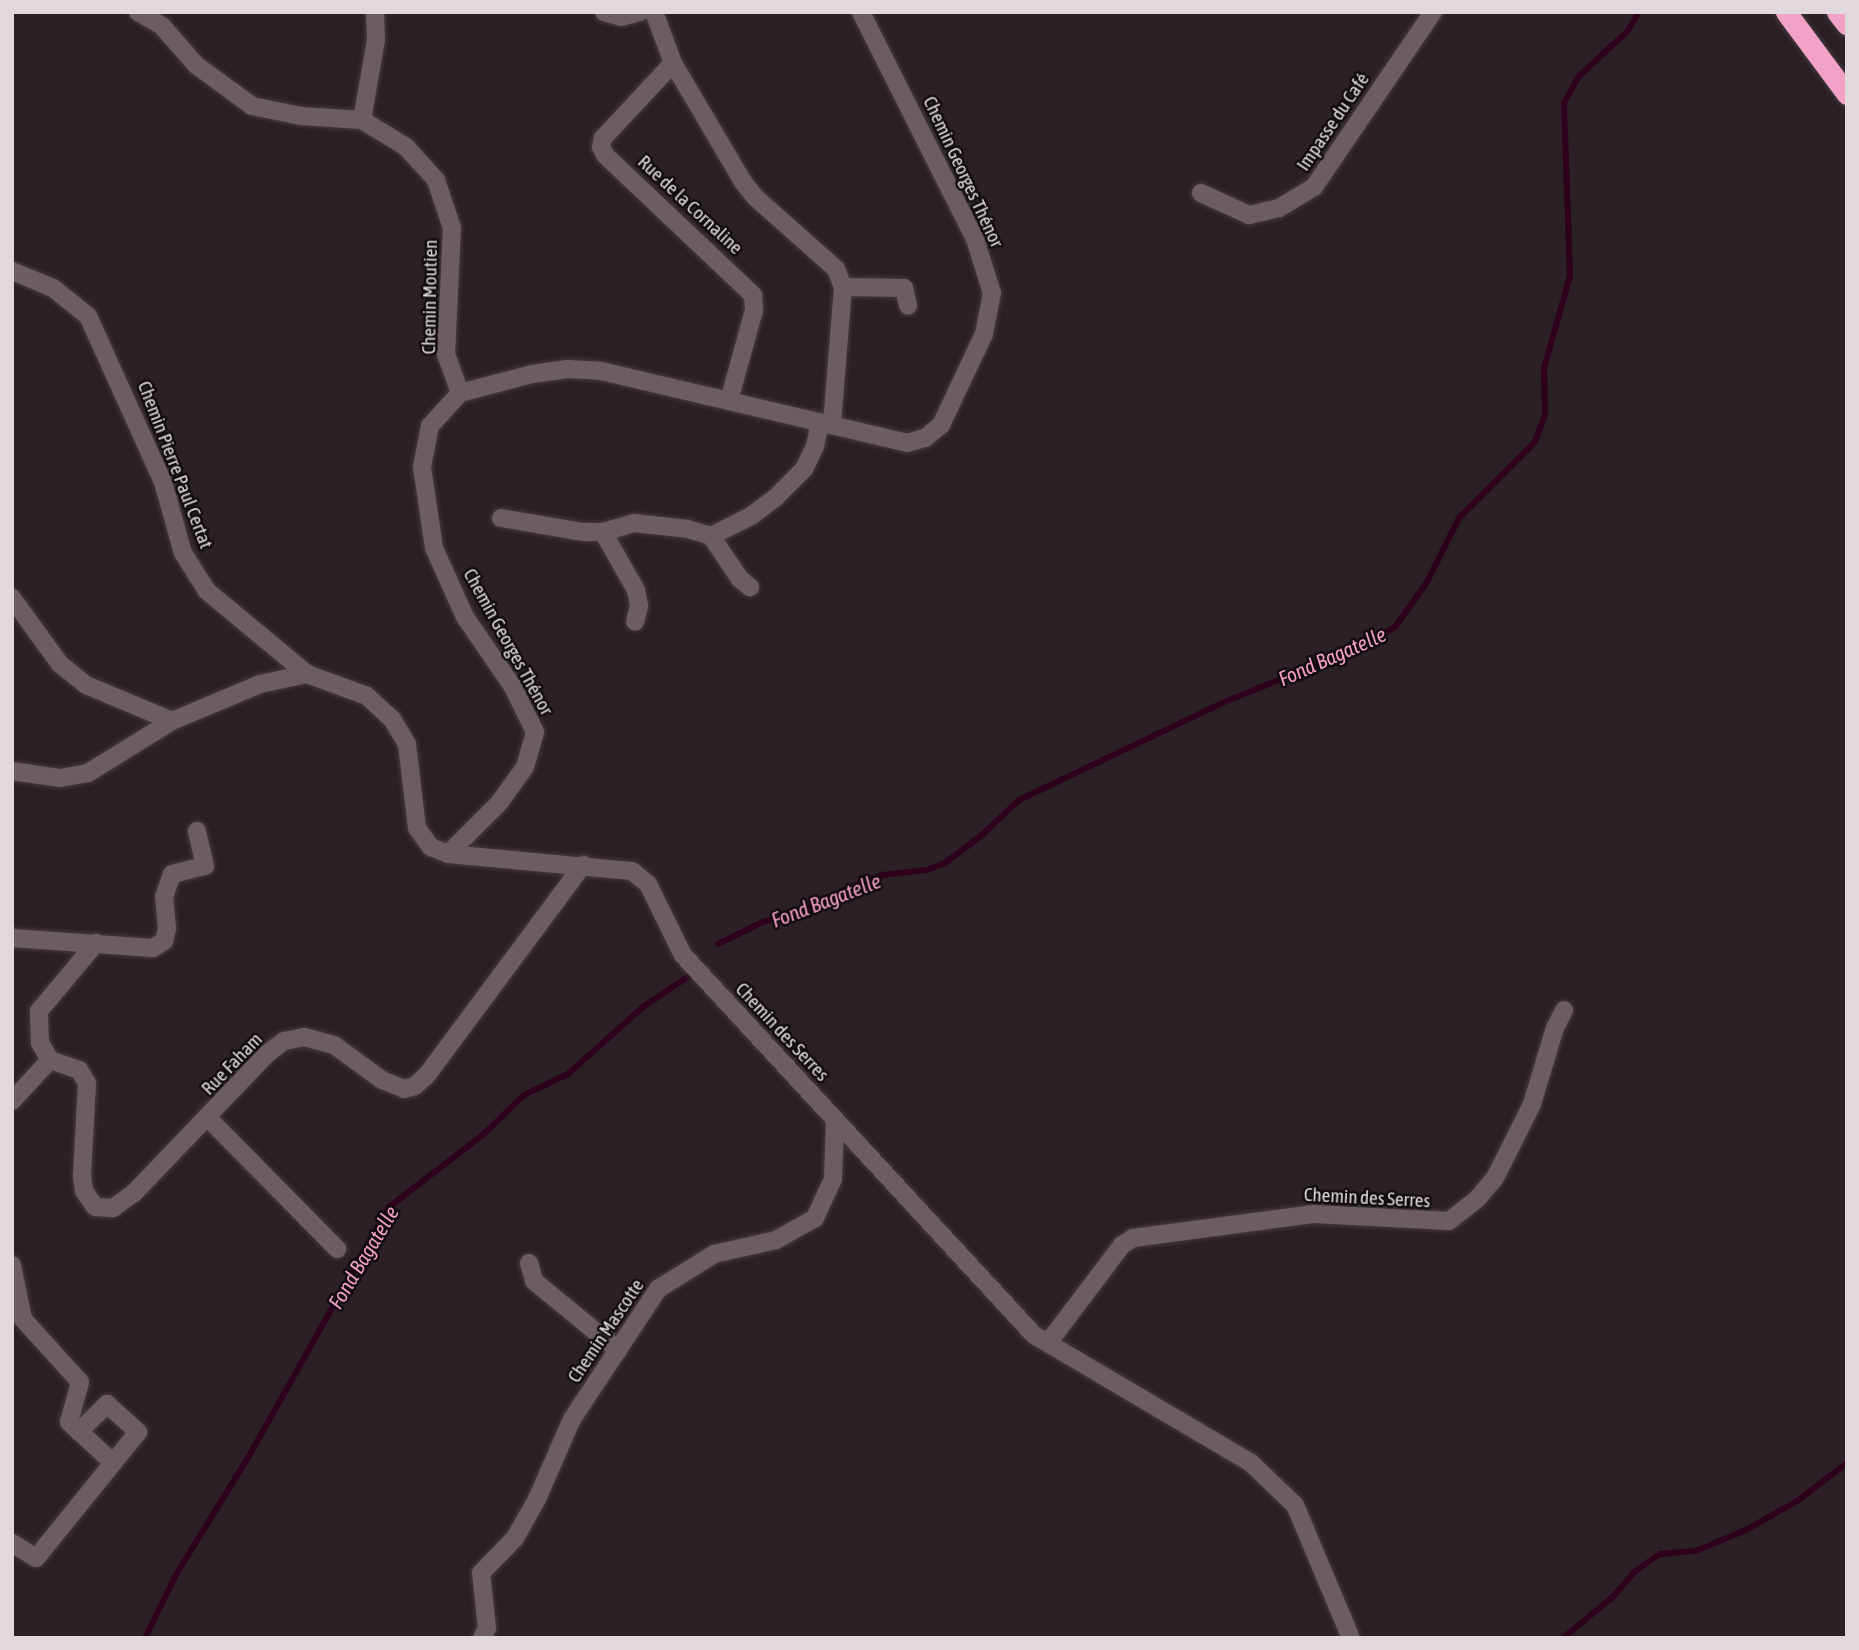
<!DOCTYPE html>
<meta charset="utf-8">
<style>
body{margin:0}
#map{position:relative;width:1859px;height:1650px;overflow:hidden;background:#2b2025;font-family:"Asap Condensed",sans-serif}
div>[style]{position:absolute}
.stream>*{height:6px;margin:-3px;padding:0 3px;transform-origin:3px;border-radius:3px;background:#2f001b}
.roads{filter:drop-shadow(0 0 2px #443b3f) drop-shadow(0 0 2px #443b3f)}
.minor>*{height:18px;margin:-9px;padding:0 9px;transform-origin:9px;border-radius:9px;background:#6b5d63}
.highway>*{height:21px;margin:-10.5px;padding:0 10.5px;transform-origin:10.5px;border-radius:10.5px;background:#f2a1c7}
span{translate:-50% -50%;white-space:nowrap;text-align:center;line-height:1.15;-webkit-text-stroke:5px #100b0e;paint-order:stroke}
.street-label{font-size:19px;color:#e0d8dc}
.water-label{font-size:21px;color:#f69fc9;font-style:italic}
.frame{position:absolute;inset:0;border:14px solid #e0d8dc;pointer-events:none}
</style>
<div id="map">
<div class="stream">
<div style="left:718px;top:944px;width:50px;rotate:-26.1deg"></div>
<div style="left:763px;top:922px;width:45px;rotate:-18deg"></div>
<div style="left:806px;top:908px;width:60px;rotate:-24.8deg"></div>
<div style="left:860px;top:883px;width:23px;rotate:-20deg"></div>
<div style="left:882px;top:875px;width:45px;rotate:-6.3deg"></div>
<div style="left:927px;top:870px;width:19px;rotate:-21deg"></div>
<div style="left:945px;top:863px;width:46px;rotate:-37.1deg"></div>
<div style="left:982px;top:835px;width:51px;rotate:-43.4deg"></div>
<div style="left:1019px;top:800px;width:225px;rotate:-25.5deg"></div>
<div style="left:1222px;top:703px;width:152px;rotate:-22deg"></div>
<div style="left:1363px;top:646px;width:37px;rotate:-31deg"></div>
<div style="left:1395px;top:627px;width:55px;rotate:-54.6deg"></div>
<div style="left:1427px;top:582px;width:72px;rotate:-63.4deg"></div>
<div style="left:1459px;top:518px;width:107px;rotate:-45deg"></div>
<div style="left:1535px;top:442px;width:30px;rotate:-70deg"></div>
<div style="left:1545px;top:414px;width:46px;rotate:-91.2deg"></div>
<div style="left:1544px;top:368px;width:96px;rotate:-74.2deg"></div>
<div style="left:1570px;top:276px;width:173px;rotate:-92deg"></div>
<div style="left:1564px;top:103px;width:31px;rotate:-61deg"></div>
<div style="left:1579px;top:76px;width:65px;rotate:-42.5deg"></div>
<div style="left:1627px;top:32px;width:23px;rotate:-59deg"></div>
<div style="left:145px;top:1638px;width:72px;rotate:-63.8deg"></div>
<div style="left:177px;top:1573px;width:137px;rotate:-58.4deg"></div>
<div style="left:249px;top:1456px;width:286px;rotate:-60.7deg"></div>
<div style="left:389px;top:1207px;width:118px;rotate:-37.5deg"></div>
<div style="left:483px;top:1135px;width:57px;rotate:-44.3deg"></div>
<div style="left:524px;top:1095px;width:49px;rotate:-25.5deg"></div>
<div style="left:568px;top:1074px;width:101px;rotate:-41.8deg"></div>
<div style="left:643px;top:1007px;width:59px;rotate:-34deg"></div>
<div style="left:1563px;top:1638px;width:66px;rotate:-39.5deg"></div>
<div style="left:1614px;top:1596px;width:31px;rotate:-50deg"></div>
<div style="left:1634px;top:1572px;width:32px;rotate:-35deg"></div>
<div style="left:1660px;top:1554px;width:36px;rotate:-5deg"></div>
<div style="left:1696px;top:1551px;width:56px;rotate:-22.9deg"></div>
<div style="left:1748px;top:1529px;width:56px;rotate:-29.7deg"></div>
<div style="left:1797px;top:1501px;width:63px;rotate:-37.2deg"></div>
</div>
<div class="roads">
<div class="minor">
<div style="left:138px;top:12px;width:28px;rotate:30deg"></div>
<div style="left:162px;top:26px;width:52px;rotate:48.9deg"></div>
<div style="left:196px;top:65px;width:69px;rotate:36.2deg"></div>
<div style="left:252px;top:106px;width:50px;rotate:11.5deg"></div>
<div style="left:301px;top:116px;width:61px;rotate:3.8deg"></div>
<div style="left:362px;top:120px;width:52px;rotate:31.5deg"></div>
<div style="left:406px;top:147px;width:45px;rotate:47.7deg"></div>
<div style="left:436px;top:180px;width:51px;rotate:71.6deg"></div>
<div style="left:452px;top:228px;width:126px;rotate:92.7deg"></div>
<div style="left:446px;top:354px;width:41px;rotate:70.3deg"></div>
<div style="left:604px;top:12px;width:18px;rotate:16deg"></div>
<div style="left:621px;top:17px;width:20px;rotate:-15deg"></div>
<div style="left:654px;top:12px;width:54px;rotate:69.6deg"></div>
<div style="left:673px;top:63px;width:138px;rotate:59.5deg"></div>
<div style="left:743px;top:182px;width:21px;rotate:51deg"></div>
<div style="left:756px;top:198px;width:107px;rotate:41.6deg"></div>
<div style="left:836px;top:269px;width:19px;rotate:69deg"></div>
<div style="left:843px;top:287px;width:138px;rotate:94.6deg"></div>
<div style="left:673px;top:63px;width:103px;rotate:133deg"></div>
<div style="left:603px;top:138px;width:9px;rotate:103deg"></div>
<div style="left:601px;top:147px;width:9px;rotate:63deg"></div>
<div style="left:605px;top:155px;width:204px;rotate:43.4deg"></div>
<div style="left:753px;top:295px;width:15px;rotate:86deg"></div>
<div style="left:754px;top:310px;width:94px;rotate:105.4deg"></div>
<div style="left:362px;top:120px;width:81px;rotate:-80.1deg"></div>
<div style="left:376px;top:40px;width:28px;rotate:-92deg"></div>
<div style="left:1201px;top:193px;width:53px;rotate:24.6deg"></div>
<div style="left:1249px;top:215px;width:31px;rotate:-13deg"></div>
<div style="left:1279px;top:208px;width:41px;rotate:-31deg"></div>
<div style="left:1314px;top:187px;width:212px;rotate:-55.8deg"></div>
<div style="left:12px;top:271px;width:44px;rotate:22.5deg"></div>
<div style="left:53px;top:288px;width:45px;rotate:38.7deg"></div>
<div style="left:88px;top:316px;width:182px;rotate:65.7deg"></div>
<div style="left:163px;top:482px;width:74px;rotate:74.3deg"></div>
<div style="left:183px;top:553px;width:45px;rotate:57.7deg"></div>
<div style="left:207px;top:591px;width:130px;rotate:39.7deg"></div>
<div style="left:843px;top:287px;width:61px;rotate:0.9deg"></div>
<div style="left:904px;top:288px;width:18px;rotate:77deg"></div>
<div style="left:501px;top:518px;width:84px;rotate:9.6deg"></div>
<div style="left:584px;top:532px;width:19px"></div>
<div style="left:603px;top:532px;width:32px;rotate:-16deg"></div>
<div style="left:634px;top:523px;width:54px;rotate:6.3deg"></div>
<div style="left:688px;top:529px;width:24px;rotate:17deg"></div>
<div style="left:711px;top:536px;width:45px;rotate:-26.6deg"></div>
<div style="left:751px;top:516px;width:31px;rotate:-37deg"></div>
<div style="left:776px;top:497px;width:40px;rotate:-45deg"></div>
<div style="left:804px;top:469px;width:25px;rotate:-64deg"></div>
<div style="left:815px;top:446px;width:24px;rotate:-78deg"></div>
<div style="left:603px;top:532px;width:67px;rotate:60.4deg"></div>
<div style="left:636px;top:590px;width:16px;rotate:79deg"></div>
<div style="left:639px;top:606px;width:16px;rotate:104deg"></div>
<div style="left:711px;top:536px;width:52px;rotate:56deg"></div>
<div style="left:740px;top:579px;width:13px;rotate:39deg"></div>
<div style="left:12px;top:598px;width:82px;rotate:54deg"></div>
<div style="left:60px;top:664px;width:33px;rotate:39deg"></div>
<div style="left:86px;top:685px;width:93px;rotate:22.7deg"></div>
<div style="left:12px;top:771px;width:49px;rotate:8.3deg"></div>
<div style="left:60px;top:778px;width:28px;rotate:-10deg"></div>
<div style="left:88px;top:773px;width:99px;rotate:-31.8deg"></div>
<div style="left:172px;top:721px;width:95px;rotate:-22.8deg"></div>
<div style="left:260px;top:684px;width:48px;rotate:-12deg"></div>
<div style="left:307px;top:674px;width:64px;rotate:20.1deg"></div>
<div style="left:367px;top:696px;width:34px;rotate:43deg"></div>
<div style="left:392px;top:719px;width:29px;rotate:59deg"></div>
<div style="left:407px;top:744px;width:85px;rotate:83.2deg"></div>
<div style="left:417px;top:828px;width:24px;rotate:54deg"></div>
<div style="left:431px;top:847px;width:18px;rotate:22deg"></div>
<div style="left:448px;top:854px;width:72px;rotate:-45deg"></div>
<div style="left:499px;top:803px;width:44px;rotate:-54.2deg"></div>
<div style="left:525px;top:767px;width:36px;rotate:-74deg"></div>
<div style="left:535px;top:732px;width:50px;rotate:-116.1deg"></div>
<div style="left:513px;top:687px;width:85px;rotate:-124.4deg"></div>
<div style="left:465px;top:617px;width:76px;rotate:-114.2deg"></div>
<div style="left:434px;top:548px;width:82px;rotate:-98.4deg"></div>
<div style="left:422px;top:467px;width:42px;rotate:-79deg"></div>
<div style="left:430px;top:426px;width:45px;rotate:-47.7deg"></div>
<div style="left:460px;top:393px;width:74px;rotate:-14.8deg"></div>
<div style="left:532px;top:374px;width:36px;rotate:-8deg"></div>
<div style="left:568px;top:369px;width:33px;rotate:3deg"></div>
<div style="left:601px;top:371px;width:314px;rotate:13.2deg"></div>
<div style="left:907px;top:443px;width:19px;rotate:-16deg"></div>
<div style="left:925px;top:438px;width:21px;rotate:-39deg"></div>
<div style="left:941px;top:425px;width:101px;rotate:-64.7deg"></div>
<div style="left:984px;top:334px;width:42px;rotate:-79deg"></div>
<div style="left:992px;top:293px;width:57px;rotate:-107.5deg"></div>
<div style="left:975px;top:239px;width:254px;rotate:-116.7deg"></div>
<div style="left:448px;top:854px;width:185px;rotate:5.3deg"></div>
<div style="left:632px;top:871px;width:21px;rotate:39deg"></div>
<div style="left:648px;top:884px;width:79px;rotate:63.8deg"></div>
<div style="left:683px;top:955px;width:517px;rotate:47.27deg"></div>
<div style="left:1034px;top:1335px;width:252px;rotate:30.5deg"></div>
<div style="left:1251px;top:1463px;width:61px;rotate:43.7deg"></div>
<div style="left:1295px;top:1505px;width:144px;rotate:67.2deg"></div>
<div style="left:12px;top:938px;width:141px;rotate:4.1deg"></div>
<div style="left:153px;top:948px;width:13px;rotate:-32deg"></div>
<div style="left:164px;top:941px;width:12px;rotate:-76deg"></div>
<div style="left:167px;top:929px;width:32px;rotate:-95deg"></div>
<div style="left:164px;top:897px;width:24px;rotate:-71deg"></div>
<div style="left:172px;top:874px;width:34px;rotate:-14deg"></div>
<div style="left:205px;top:866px;width:36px;rotate:-103deg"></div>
<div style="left:50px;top:1060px;width:20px;rotate:-120deg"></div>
<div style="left:40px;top:1043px;width:32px;rotate:-92deg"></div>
<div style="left:39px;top:1011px;width:89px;rotate:-50deg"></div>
<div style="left:12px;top:1101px;width:56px;rotate:-47.2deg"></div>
<div style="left:50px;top:1060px;width:31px;rotate:19deg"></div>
<div style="left:79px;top:1070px;width:15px;rotate:58deg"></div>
<div style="left:87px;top:1083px;width:93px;rotate:93.1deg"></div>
<div style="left:82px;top:1176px;width:15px;rotate:82deg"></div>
<div style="left:84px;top:1191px;width:19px;rotate:55deg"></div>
<div style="left:95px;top:1207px;width:18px;rotate:3deg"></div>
<div style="left:113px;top:1208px;width:26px;rotate:-36deg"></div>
<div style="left:134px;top:1193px;width:194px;rotate:-46.3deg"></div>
<div style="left:268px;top:1053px;width:20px;rotate:-37deg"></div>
<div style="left:284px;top:1041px;width:20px;rotate:-11deg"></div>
<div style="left:304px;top:1037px;width:31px;rotate:15deg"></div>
<div style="left:334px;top:1045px;width:59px;rotate:36.1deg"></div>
<div style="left:382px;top:1080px;width:24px;rotate:22deg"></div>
<div style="left:404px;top:1089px;width:11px;rotate:-15deg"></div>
<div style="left:415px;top:1086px;width:16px;rotate:-43deg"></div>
<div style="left:427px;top:1075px;width:262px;rotate:-53.4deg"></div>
<div style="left:208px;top:1118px;width:184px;rotate:45.4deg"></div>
<div style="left:529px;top:1263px;width:19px;rotate:74deg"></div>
<div style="left:534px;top:1281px;width:109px;rotate:39.4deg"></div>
<div style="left:12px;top:1265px;width:55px;rotate:78.5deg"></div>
<div style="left:23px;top:1319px;width:85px;rotate:47.9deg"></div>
<div style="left:80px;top:1382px;width:41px;rotate:105.4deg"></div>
<div style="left:69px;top:1422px;width:60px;rotate:43deg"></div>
<div style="left:113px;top:1463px;width:122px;rotate:129deg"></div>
<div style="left:36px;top:1558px;width:28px;rotate:-148deg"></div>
<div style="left:1048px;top:1343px;width:123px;rotate:-52.9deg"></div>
<div style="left:1122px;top:1245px;width:13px;rotate:-32deg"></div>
<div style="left:1133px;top:1238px;width:183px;rotate:-7.6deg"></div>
<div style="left:1314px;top:1214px;width:135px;rotate:3deg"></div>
<div style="left:1449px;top:1221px;width:37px;rotate:-38deg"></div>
<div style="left:1478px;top:1198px;width:26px;rotate:-50deg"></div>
<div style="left:1495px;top:1178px;width:83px;rotate:-63.4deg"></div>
<div style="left:1532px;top:1104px;width:79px;rotate:-73.2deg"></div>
<div style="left:1555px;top:1028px;width:20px;rotate:-63deg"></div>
<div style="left:79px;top:1432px;width:40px;rotate:-45deg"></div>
<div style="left:107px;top:1404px;width:42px;rotate:42.1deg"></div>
<div style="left:138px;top:1432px;width:40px;rotate:129deg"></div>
<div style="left:482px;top:1638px;width:11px;rotate:-63deg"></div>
<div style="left:487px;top:1628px;width:55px;rotate:-96.2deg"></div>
<div style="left:481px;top:1573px;width:49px;rotate:-45.8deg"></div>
<div style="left:515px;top:1538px;width:45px;rotate:-60.6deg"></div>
<div style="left:537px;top:1499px;width:87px;rotate:-66.4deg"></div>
<div style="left:572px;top:1419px;width:156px;rotate:-56.5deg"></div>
<div style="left:658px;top:1289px;width:66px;rotate:-32deg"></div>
<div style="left:714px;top:1254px;width:64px;rotate:-12.7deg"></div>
<div style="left:776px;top:1240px;width:45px;rotate:-29.4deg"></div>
<div style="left:815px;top:1218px;width:43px;rotate:-65.2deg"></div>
<div style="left:833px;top:1179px;width:59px;rotate:-88.1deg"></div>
</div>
<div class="highway">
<div style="left:1786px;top:12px;width:102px;rotate:53.4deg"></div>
<div style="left:1837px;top:12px;width:16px;rotate:52deg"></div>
</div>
</div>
<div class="street-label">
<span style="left:1333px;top:122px;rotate:-56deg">Impasse du Café</span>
<span style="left:963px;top:172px;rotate:65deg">Chemin Georges Thénor</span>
<span style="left:690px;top:205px;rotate:43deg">Rue de la Cornaline</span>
<span style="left:430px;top:297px;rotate:-89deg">Chemin Moutien</span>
<span style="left:175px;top:465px;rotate:69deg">Chemin Pierre Paul Certat</span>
<span style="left:508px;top:642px;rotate:61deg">Chemin Georges Thénor</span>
<span style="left:782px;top:1032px;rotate:47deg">Chemin des Serres</span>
<span style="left:232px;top:1064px;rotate:-46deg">Rue Faham</span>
<span style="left:1367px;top:1198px;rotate:3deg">Chemin des Serres</span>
<span style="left:606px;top:1331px;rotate:-56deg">Chemin Mascotte</span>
</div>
<div class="water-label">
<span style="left:1332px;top:656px;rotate:-24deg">Fond Bagatelle</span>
<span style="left:826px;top:900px;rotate:-21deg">Fond Bagatelle</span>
<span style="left:363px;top:1257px;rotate:-59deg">Fond Bagatelle</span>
</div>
<div class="frame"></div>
</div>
